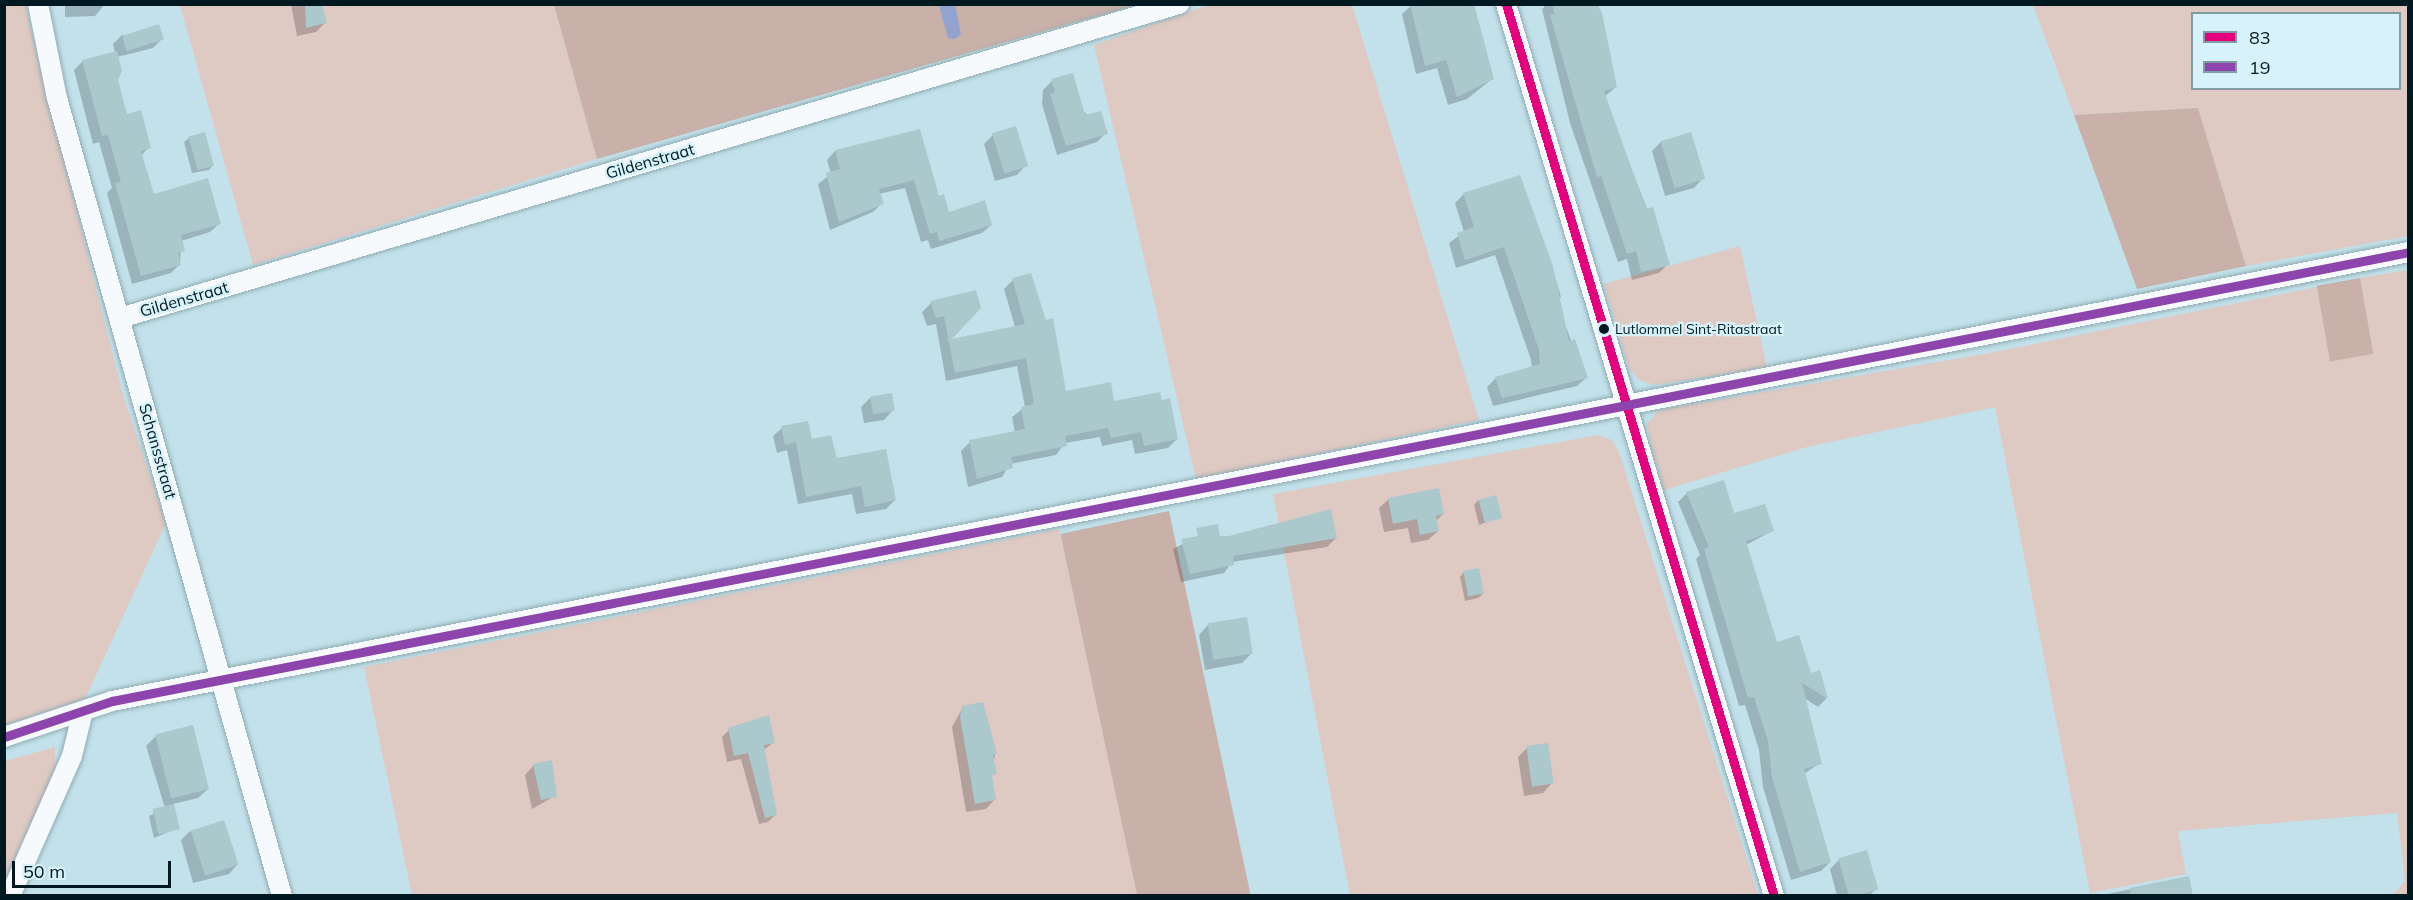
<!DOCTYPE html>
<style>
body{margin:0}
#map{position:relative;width:2413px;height:900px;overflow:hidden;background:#c2e1ea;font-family:Mulish,sans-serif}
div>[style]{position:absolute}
.green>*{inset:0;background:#dfc9c3}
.forest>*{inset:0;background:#c9b0a9;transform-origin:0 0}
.water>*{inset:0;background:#93a3d0}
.shadow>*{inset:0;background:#0003}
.building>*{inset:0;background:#abc8cd;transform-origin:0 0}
.roads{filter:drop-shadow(0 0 2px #8fabb2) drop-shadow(0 0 2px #8fabb2)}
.minor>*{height:20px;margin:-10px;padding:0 10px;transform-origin:10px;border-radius:10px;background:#f6fafc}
.bus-1>*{height:9px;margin:-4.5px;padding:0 4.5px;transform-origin:4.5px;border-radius:4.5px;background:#e5007d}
.bus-2>*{height:9px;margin:-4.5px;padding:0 4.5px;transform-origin:4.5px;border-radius:4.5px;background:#8e44ad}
.dots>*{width:16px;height:16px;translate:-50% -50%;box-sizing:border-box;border:3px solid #d7f2fa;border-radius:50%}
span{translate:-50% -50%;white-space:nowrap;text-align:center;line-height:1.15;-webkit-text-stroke:4.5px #d7f2fa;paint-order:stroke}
.bus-label{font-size:14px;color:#001820}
.left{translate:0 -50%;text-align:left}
.street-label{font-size:16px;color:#001820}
.frame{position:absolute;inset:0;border:6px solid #001820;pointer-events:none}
.legend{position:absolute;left:2191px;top:12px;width:210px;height:78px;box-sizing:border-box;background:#d7f2fa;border:2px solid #819ba3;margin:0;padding:8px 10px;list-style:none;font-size:18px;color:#001820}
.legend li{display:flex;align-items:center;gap:12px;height:30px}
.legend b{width:30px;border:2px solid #819ba3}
.scale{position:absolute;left:12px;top:861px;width:159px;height:27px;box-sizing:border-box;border:3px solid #001820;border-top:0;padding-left:8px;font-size:18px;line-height:21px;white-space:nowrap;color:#001820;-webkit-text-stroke:4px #d7f2fa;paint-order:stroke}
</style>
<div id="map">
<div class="green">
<div style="clip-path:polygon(25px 5px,123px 395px,166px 523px,85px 699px,5px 725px,4px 5px)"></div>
<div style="clip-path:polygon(180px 5px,554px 5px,597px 159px,253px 265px)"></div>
<div style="clip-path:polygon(1208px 5px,1352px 5px,1479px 420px,1196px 479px,1094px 45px)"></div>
<div style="clip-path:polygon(evenodd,2033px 5px,2408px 5px,2408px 236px,2246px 266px,2198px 108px,2074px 115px,2033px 5px,2192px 14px,2400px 14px,2400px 88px,2192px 88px,2192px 14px)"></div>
<div style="clip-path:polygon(1740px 246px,1767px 367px,1655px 385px,1639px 380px,1629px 368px,1604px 284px)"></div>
<div style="clip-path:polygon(2408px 270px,2408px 895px,2393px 895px,2405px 881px,2397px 813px,2178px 831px,2186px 874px,2090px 893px,1995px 407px,1807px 447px,1664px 490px,1650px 440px,1647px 424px,1659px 410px,1984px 354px,2317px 287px,2331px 360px,2373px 353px,2360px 278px)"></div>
<div style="clip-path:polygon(1598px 435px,1612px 440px,1620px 455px,1758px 895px,1350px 895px,1273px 494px)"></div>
<div style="clip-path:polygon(1059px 529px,1138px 895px,412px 895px,364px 667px)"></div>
<div style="clip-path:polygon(55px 747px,55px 774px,5px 881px,5px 761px)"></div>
</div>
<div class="forest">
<div style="clip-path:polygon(554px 5px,1136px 5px,597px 159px)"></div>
<div style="clip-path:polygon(2198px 108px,2246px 266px,2137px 289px,2074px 115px)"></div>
<div style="left:2360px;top:278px;width:77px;height:44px;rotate:80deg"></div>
<div style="left:1169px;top:511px;width:393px;height:111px;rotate:78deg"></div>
</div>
<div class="water">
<div style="clip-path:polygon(939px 5px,955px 5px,961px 34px,955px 39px,948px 38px)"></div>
</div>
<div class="shadow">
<div style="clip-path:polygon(65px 4px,105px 4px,95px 16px,65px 17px)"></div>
<div style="clip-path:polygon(291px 4px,321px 4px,325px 23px,316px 32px,297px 36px)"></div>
<div style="clip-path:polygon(1547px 4px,1597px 4px,1616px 87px,1604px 97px,1668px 264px,1659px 273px,1632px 280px,1627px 259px,1618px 262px,1570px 123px,1542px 9px)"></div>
<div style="clip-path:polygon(1411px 6px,1492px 79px,1467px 99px,1448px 105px,1437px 68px,1416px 74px,1402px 14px)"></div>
<div style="clip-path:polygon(122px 35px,162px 39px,153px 48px,117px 57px,116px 80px,126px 116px,149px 147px,141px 156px,153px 195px,219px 224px,210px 232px,181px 241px,180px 264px,171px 273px,132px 284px,107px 193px,112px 188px,99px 142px,93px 144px,74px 70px,83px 61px,115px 53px,113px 44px)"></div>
<div style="clip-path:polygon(1052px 81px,1106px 133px,1097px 142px,1057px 155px,1042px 104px,1043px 90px)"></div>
<div style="clip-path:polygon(919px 131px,938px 198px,948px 213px,991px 225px,982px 233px,931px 249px,928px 240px,921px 242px,905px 188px,879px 194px,882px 203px,873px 212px,830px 230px,818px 184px,831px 174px,827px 160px,835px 151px)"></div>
<div style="clip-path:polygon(993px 135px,1026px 165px,1017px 175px,995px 181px,984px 144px)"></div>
<div style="clip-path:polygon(189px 138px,213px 165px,209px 170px,192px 173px,184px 142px)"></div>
<div style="clip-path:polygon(1661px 142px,1703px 178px,1694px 188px,1665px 196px,1652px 151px)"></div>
<div style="clip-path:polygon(1464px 194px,1552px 267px,1561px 297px,1556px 302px,1586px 378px,1577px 386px,1493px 406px,1487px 387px,1496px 378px,1532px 368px,1531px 360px,1495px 255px,1456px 268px,1449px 243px,1464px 232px,1455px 203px)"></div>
<div style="clip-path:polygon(1013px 280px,1065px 393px,1113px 403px,1177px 439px,1168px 448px,1135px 454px,1132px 440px,1102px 446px,1100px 437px,1065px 443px,1056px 455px,1010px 464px,1002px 477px,968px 487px,961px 451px,970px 442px,1015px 433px,1012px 417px,1025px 407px,1017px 366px,946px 381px,936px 324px,927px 326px,922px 312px,931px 303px,979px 307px,947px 341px,1015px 327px,1004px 289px)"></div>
<div style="clip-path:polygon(870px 398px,893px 410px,884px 420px,864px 423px,861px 407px)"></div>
<div style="clip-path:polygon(782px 428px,811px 441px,895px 500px,886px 509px,856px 514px,852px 494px,798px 504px,787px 450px,777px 453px,773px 436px)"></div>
<div style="clip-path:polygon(1687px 493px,1772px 531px,1746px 545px,1776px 644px,1810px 675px,1818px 672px,1826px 699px,1818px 707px,1804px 698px,1820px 763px,1804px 774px,1830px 862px,1821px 871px,1791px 880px,1763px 787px,1759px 750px,1745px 705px,1739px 706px,1696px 559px,1700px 555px,1678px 502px)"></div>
<div style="clip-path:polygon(1389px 499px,1443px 514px,1436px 521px,1438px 531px,1428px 540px,1411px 543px,1408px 528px,1384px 532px,1379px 508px)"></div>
<div style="clip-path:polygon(1478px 500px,1500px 517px,1479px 525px,1474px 505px)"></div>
<div style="clip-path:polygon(1217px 526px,1219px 538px,1336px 538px,1327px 547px,1232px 562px,1224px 573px,1181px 582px,1173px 549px)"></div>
<div style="clip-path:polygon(1464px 572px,1483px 594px,1478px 598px,1465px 601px,1460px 577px)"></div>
<div style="clip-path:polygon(1208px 625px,1252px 653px,1242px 663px,1205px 670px,1199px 635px)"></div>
<div style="clip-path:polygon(963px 707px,995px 754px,991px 778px,995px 799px,986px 809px,966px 812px,952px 727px)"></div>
<div style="clip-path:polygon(192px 727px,208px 789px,198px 798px,173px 804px,178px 828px,154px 838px,149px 816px,165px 808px,146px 746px,155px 737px)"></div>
<div style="clip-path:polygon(729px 730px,774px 742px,764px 750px,775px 815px,768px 822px,759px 824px,741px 759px,727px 762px,722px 737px)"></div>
<div style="clip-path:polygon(1527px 748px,1552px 783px,1543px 793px,1524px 796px,1518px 757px)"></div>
<div style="clip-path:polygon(534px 765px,555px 796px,532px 809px,525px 775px)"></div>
<div style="clip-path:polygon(190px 831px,237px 865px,229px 874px,193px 883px,181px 840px)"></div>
<div style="clip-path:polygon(1839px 860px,1877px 888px,1869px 896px,1837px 896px,1830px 869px)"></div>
<div style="clip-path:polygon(2188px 877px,2191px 896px,2102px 896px,2103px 895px)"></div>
</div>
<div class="building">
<div style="clip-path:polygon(305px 4px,322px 4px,327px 23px,306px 28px)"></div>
<div style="clip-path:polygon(1410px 4px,1474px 4px,1494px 79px,1457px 97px,1446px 60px,1425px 66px)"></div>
<div style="clip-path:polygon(1552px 4px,1597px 4px,1602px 13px,1617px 87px,1604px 91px,1646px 209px,1653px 207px,1670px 265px,1641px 272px,1636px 251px,1627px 254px,1601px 176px,1597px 177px,1550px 15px,1555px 14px)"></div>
<div style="left:159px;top:24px;width:16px;height:39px;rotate:72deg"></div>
<div style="clip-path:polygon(117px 51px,122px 71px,118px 80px,127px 114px,141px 110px,151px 148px,141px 151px,154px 194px,208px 178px,221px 224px,181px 235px,185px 251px,178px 253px,181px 265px,141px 276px,115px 183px,121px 182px,108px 135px,102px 136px,82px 60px)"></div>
<div style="clip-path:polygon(1073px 73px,1085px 115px,1101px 111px,1108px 134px,1066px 146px,1050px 94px,1055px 92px,1051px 79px)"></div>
<div style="left:1016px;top:126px;width:42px;height:25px;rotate:73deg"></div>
<div style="clip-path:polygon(920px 129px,939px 196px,944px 194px,949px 212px,985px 200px,992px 225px,939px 241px,937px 232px,930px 234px,914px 180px,879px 189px,884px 204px,839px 222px,826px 173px,840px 169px,835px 150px)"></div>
<div style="left:205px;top:132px;width:35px;height:17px;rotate:75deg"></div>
<div style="left:1691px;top:132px;width:49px;height:32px;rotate:73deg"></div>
<div style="clip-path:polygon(1520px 175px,1553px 266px,1569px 341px,1575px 339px,1588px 378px,1502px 398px,1495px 377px,1540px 364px,1539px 350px,1504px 247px,1465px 260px,1457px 233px,1474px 227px,1463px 193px)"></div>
<div style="clip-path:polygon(1031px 273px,1046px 320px,1053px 318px,1066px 391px,1111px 382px,1114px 401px,1160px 392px,1162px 400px,1170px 398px,1178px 439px,1144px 446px,1141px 432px,1111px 438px,1108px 428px,1065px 436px,1067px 446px,1011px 457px,1013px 468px,977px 479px,969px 440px,1025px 429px,1021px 407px,1034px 404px,1026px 358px,955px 373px,944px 316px,936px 318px,930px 301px,976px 290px,981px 308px,952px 339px,1025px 324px,1012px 278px)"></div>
<div style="left:892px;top:393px;width:18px;height:22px;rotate:81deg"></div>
<div style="clip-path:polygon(808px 421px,812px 439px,831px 435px,837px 458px,886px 449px,896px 500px,865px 507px,861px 486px,806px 497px,796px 442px,785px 445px,781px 426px)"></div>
<div style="clip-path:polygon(1724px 480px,1734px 513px,1765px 504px,1774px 531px,1746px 541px,1777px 642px,1799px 635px,1811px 673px,1820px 670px,1828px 699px,1802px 683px,1822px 764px,1804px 769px,1831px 862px,1800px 872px,1772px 777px,1768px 741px,1754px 697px,1748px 698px,1704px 549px,1709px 547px,1686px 492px)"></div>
<div style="clip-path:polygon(1439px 488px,1444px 514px,1436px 516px,1439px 531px,1420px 535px,1417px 519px,1393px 524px,1388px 498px)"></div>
<div style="left:1496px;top:495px;width:24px;height:18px;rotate:75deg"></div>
<div style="clip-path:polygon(1331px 509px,1337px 538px,1233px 556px,1234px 565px,1190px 574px,1181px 539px,1198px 536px,1196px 528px,1218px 524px,1220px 536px,1229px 536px)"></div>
<div style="left:1479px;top:568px;width:26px;height:16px;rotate:79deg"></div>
<div style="left:1247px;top:617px;width:37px;height:40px;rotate:81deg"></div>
<div style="clip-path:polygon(983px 702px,997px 754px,993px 755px,997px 774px,992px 775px,996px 800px,975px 804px,960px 717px,962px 706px)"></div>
<div style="clip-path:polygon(769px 715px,775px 743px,764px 745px,777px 815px,765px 818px,748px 753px,734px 756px,728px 728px)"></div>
<div style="left:193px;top:725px;width:66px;height:39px;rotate:76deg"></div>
<div style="left:1548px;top:743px;width:41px;height:22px;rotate:82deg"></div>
<div style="clip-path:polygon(552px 760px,557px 797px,541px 800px,533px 764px)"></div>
<div style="left:174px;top:804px;width:26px;height:22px;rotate:77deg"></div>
<div style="left:224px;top:820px;width:47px;height:35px;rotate:72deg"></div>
<div style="left:1867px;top:850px;width:41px;height:30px;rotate:74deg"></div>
<div style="clip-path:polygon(2189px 876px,2193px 896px,2131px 896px,2130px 888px)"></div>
</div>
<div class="roads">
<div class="minor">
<div style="left:38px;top:4px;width:96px;rotate:78.6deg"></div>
<div style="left:57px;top:98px;width:829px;rotate:74.25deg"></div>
<div style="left:1506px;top:4px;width:931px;rotate:73.28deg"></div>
<div style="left:120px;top:318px;width:1105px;rotate:-16.52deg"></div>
<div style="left:4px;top:737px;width:114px;rotate:-18.4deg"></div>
<div style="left:112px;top:701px;width:2339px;rotate:-11.06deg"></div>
<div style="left:10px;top:896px;width:153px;rotate:-66.1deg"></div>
<div style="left:72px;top:756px;width:46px;rotate:-76.3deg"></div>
</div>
</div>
<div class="bus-1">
<div style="left:1506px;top:4px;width:931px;rotate:73.28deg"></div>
</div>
<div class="bus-2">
<div style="left:4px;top:737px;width:114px;rotate:-18.4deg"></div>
<div style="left:112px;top:701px;width:2339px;rotate:-11.06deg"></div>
</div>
<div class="dots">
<div style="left:1604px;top:329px;background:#001820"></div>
</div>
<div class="bus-label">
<span class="left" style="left:1615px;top:329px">Lutlommel Sint-Ritastraat</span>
</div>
<div class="street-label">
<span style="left:650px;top:161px;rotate:-16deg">Gildenstraat</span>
<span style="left:184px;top:299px;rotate:-16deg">Gildenstraat</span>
<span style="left:158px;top:451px;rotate:74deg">Schansstraat</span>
</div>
<div class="frame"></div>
<ul class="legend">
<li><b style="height:8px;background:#e5007d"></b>83</li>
<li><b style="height:8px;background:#8e44ad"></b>19</li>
</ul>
<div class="scale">50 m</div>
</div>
